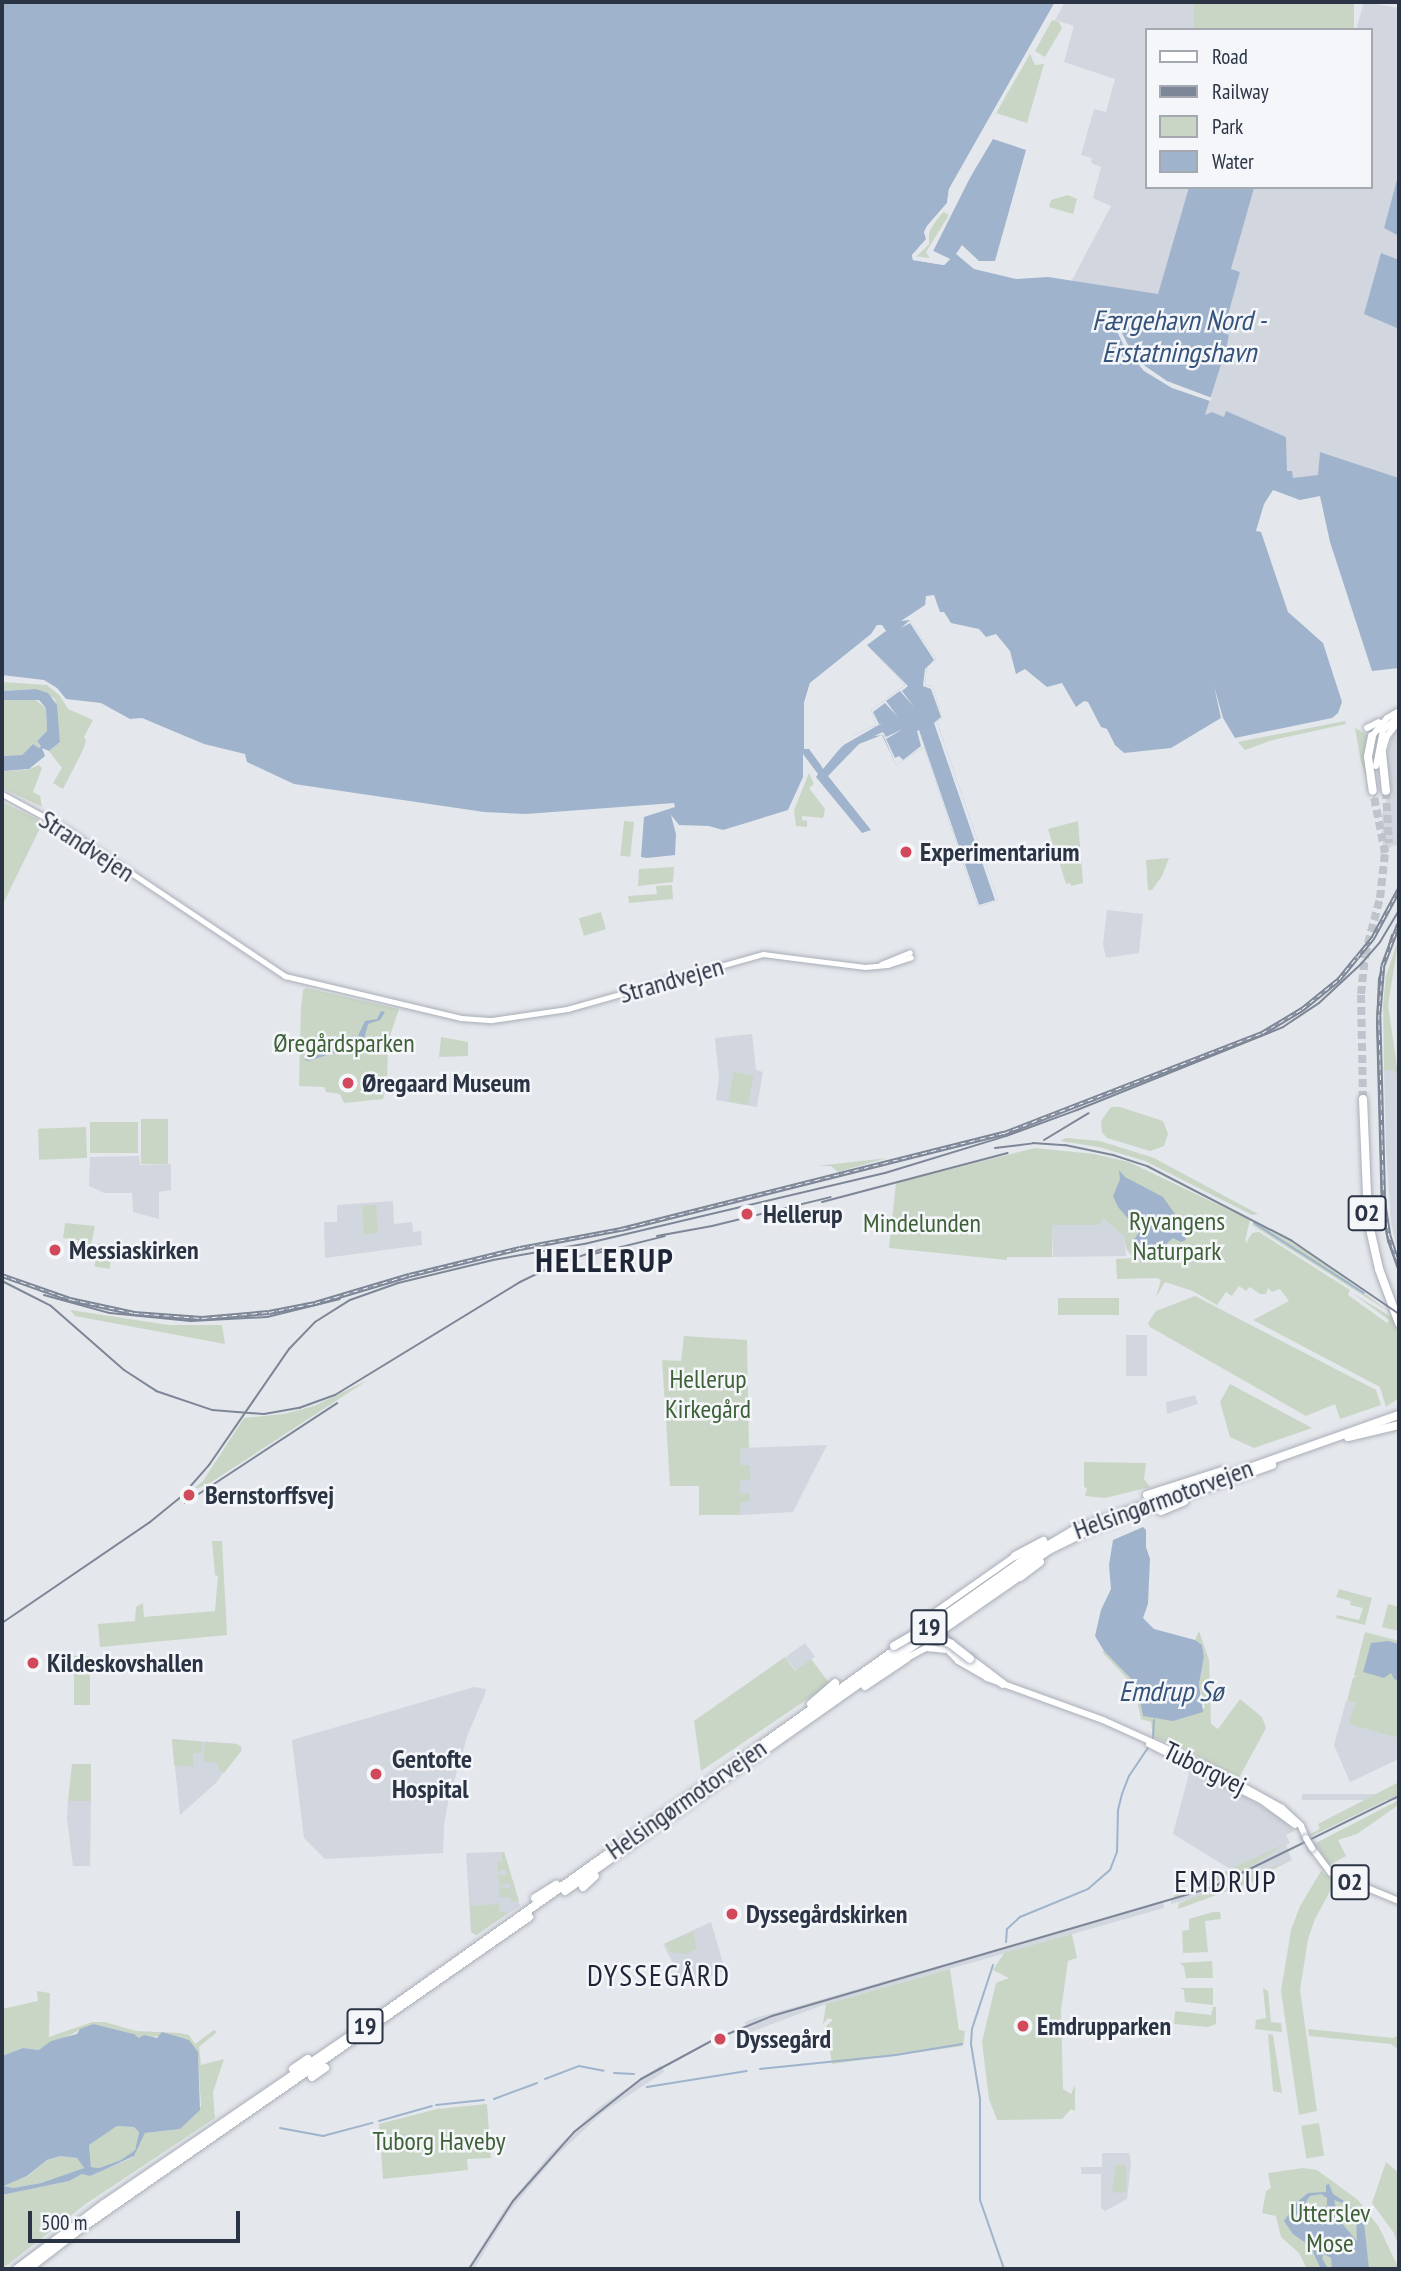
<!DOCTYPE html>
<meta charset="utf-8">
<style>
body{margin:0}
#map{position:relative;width:1401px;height:2271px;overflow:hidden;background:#e4e7ec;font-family:"PT Sans Narrow",sans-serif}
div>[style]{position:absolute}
.built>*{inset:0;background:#d2d6de;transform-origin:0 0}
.green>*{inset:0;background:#c9d6c5;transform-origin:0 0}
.water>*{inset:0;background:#9fb4cc}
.pier>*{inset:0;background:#e4e7ec}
.stream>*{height:2px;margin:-1px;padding:0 1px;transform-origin:1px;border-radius:1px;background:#9fb4cc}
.highway-tunnel>*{height:8px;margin-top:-4px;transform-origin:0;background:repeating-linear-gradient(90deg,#bfc3cb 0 8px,transparent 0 12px)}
.roads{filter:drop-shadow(0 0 2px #a9aeb7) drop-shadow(0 0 2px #a9aeb7)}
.secondary>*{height:5px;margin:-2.5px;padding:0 2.5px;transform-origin:2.5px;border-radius:2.5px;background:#fff}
.primary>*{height:6px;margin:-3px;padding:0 3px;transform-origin:3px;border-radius:3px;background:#fff}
.highway>*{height:8px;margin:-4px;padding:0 4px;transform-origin:4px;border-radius:4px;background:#fff}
.tram>*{height:2px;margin:-1px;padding:0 1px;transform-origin:1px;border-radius:1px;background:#7d8696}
.rail>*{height:4.5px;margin-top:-2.25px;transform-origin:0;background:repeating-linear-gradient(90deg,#f4f6f9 0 5px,#7d8696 0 10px);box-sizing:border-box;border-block:2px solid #7d8696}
.bridges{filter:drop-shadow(0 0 2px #a3abb8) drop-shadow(0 0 2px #a3abb8)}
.primary-bridge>*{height:6px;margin:-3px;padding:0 3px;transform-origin:3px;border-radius:3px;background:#fff}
.highway-bridge>*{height:8px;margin:-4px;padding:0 4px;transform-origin:4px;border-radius:4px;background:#fff}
.dots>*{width:19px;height:19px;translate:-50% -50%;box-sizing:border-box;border:4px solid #f4f6f9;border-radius:50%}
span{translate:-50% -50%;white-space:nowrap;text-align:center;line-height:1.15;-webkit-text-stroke:5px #f4f6f9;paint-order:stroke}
.shield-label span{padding:2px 5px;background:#f4f6f9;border:2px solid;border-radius:5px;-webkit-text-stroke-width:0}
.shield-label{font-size:24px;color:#2b3445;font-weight:700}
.street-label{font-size:26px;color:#2b3445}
.poi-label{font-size:26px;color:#2b3445;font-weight:700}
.left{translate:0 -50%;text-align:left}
.park-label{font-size:26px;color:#3f6138}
.water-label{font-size:28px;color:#34527a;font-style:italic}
.quarter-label{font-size:30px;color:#1d2536;letter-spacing:2px}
.district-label{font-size:33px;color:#1d2536;font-weight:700;letter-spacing:2px}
.frame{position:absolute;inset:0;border:4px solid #2b3445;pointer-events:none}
.legend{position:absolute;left:1145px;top:28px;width:228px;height:161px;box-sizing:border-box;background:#f4f6f9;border:2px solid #a4a8b1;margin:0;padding:9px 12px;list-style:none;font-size:21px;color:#2b3445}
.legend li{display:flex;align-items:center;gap:14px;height:35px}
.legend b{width:35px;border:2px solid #a4a8b1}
.scale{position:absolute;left:28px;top:2211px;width:212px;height:32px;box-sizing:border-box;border:4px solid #2b3445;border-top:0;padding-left:9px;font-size:21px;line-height:24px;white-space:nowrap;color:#2b3445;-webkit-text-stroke:5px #f4f6f9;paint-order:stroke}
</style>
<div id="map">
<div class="built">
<div style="clip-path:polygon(1065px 2px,1229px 2px,1324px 30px,1147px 30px,1147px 187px,1189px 187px,1158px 295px,1071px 282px,1111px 206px,1093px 198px,1101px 167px,1091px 163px,1092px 158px,1081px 155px,1094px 109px,1106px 112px,1115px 79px,1064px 62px,1074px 26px,1055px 20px)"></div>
<div style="clip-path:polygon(1364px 2px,1399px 8px,1399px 172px,1384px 228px,1399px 236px,1399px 260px,1394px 259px,1375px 319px,1399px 329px,1399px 478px,1320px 452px,1319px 475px,1300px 500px,1287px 494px,1286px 437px,1226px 412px,1224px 417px,1205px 415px,1226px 349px,1228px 335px,1223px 333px,1240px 272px,1231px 269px,1252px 187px,1371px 187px,1371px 30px,1356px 30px)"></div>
<div style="clip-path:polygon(1399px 727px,1399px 858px,1398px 845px,1391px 846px,1388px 852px,1384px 851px,1382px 839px,1382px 813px,1389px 792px,1387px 754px,1393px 734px)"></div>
<div style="clip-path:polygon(1107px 910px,1143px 914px,1139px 953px,1106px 958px,1103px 944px)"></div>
<div style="clip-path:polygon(752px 1034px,756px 1070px,763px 1072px,757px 1107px,716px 1100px,719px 1078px,715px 1038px)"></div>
<div style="clip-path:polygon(1394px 1069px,1399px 1080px,1399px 1257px,1391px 1223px,1386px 1148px,1384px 1070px)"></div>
<div style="clip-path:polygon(139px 1156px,140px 1165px,171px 1164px,171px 1190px,159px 1192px,159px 1219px,133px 1212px,132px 1193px,104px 1193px,89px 1186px,90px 1157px)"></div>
<div style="clip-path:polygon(393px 1201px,394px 1224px,412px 1222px,413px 1232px,421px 1231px,422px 1245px,325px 1258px,324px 1222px,337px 1222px,337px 1205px)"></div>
<div style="clip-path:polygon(1103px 1218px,1124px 1236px,1126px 1256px,1053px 1257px,1052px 1225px,1099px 1225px)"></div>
<div style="left:1126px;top:1335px;width:21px;height:41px"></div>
<div style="clip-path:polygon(1195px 1395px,1198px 1404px,1167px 1414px,1166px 1402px)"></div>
<div style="clip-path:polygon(827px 1445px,793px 1512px,740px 1515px,740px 1448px)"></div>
<div style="left:805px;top:1643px;width:17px;height:24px;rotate:54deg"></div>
<div style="clip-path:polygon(474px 1687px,486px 1689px,485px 1694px,468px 1734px,449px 1798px,444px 1824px,443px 1853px,325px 1859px,304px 1838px,292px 1740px)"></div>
<div style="clip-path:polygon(1346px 1701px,1379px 1709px,1398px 1727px,1395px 1737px,1399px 1739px,1399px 1759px,1350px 1782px,1334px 1745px)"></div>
<div style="clip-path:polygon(172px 1739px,237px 1744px,242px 1747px,216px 1783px,180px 1815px)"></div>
<div style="clip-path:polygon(1190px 1770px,1247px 1798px,1282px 1819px,1294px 1831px,1286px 1835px,1290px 1843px,1286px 1845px,1292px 1860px,1211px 1893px,1171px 1904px,1171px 1899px,1207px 1888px,1235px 1872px,1173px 1834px)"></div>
<div style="left:1399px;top:1794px;width:6px;height:97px;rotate:90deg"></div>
<div style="clip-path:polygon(68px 1801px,91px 1801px,90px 1866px,73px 1866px,67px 1818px)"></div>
<div style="clip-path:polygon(504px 1852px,520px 1906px,476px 1935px,471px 1932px,466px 1853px)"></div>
<div style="clip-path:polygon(1163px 1902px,1164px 1908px,826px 2004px,748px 2033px,745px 2022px,752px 2019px)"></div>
<div style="clip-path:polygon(711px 1922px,725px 1970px,692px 1984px,687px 1974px,680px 1977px,663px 1944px)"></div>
<div style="clip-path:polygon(661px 2065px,664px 2072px,602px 2113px,553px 2159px,508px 2213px,474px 2269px,467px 2269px,504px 2210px,549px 2155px,598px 2108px)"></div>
<div style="clip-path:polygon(1102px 2153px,1129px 2153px,1131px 2163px,1127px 2199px,1105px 2211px,1101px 2208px,1101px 2174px,1081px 2174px,1081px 2167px,1102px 2167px)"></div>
</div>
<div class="green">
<div style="left:1194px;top:2px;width:160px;height:29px"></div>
<div style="clip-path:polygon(1052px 20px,1059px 22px,1062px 28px,1045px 57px,1035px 51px)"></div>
<div style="clip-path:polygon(1030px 54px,1035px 65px,1044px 64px,1027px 123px,996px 113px)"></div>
<div style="clip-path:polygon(1068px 195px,1077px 199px,1073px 214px,1049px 207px,1051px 200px)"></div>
<div style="clip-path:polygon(942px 211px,949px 215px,926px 252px,931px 260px,915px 258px,929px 244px,929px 232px)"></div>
<div style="clip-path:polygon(2px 682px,47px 685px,60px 696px,68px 709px,93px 720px,84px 737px,86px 741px,83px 750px,63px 789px,53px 783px,62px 768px,49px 751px,60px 742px,55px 699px,36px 689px,2px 691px)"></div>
<div style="clip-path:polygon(33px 698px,46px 708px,47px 731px,37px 741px,41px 746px,39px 748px,33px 744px,22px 755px,2px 756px,2px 700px)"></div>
<div style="clip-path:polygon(1345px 721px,1346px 724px,1273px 740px,1245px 750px,1238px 742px)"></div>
<div style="clip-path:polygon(1355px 728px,1369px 736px,1371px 767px,1372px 741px,1376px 805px,1361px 762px)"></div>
<div style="clip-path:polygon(39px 765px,42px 768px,33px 792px,40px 796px,42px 807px,2px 788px,2px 771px,27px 770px)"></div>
<div style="clip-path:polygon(809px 773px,814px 784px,809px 788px,825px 809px,823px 818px,802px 816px,802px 820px,807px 821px,807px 827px,796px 826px,794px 810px)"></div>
<div style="clip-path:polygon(2px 802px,43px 822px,2px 906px)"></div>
<div style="left:624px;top:821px;width:10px;height:35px;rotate:6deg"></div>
<div style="clip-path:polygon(1078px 821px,1083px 883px,1071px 886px,1070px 883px,1066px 884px,1056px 852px,1074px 847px,1055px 851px,1048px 829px)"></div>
<div style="clip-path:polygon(1169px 858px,1162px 876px,1152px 890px,1148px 890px,1146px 860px)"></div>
<div style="clip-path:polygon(674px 867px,673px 882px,638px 886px,639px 869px)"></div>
<div style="clip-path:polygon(672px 885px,673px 899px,629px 903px,628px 896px,657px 894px,656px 886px)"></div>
<div style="left:601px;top:912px;width:18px;height:23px;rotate:74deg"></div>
<div style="clip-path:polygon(1399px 937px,1388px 1005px,1399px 1080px,1394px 1070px,1384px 1070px,1383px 1005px,1386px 976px)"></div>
<div style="clip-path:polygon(306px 988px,399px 1009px,388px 1042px,387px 1084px,383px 1099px,344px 1103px,340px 1094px,326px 1092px,324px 1087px,299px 1086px,301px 1008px,303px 990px)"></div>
<div style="clip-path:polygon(441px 1037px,468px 1042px,468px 1056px,439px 1057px)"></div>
<div style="left:734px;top:1072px;width:20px;height:30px;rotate:11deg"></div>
<div style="clip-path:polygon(1111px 1107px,1120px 1107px,1163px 1121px,1168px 1134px,1164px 1146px,1150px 1151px,1107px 1138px,1102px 1132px,1101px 1121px)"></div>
<div style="left:141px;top:1119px;width:27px;height:45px"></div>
<div style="left:138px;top:1122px;width:31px;height:48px;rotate:90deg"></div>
<div style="left:86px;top:1127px;width:31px;height:48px;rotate:88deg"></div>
<div style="clip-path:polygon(1066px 1138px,1100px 1141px,1154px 1158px,1258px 1214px,1252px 1215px,1145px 1161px,1099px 1147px,1060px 1141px)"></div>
<div style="clip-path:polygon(1035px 1148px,1094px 1154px,1129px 1162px,1250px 1220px,1245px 1241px,1250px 1244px,1247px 1241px,1252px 1233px,1259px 1232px,1350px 1290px,1348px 1295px,1387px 1323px,1389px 1320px,1352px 1293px,1393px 1318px,1399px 1332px,1399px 1398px,1386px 1407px,1380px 1387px,1253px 1320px,1289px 1301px,1280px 1289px,1272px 1292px,1268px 1288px,1266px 1294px,1260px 1294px,1250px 1287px,1246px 1291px,1239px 1286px,1232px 1296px,1226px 1292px,1217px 1305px,1193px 1291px,1165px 1282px,1156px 1297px,1161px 1280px,1157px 1278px,1117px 1279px,1116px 1259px,1133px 1258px,1126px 1248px,1124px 1236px,1103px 1218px,1099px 1225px,1052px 1225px,1052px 1257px,1007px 1257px,1007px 1260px,889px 1248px,896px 1183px)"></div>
<div style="clip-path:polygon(887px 1158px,838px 1172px,831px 1166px,817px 1166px)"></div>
<div style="left:376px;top:1205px;width:28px;height:14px;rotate:86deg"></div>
<div style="clip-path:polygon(1255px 1222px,1313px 1255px,1391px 1313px,1252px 1225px)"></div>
<div style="clip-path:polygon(65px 1223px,95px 1226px,90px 1250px,75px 1249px,78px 1240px,63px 1238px)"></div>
<div style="left:98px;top:1243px;width:15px;height:24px;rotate:8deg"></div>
<div style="clip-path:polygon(1195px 1296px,1376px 1390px,1381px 1405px,1340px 1419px,1335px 1404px,1306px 1416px,1150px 1327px,1148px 1323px,1156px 1311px)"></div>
<div style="left:1119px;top:1298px;width:17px;height:61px;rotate:90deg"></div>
<div style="clip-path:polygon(70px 1310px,169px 1325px,222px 1325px,225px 1344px,75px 1316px)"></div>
<div style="clip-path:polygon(684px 1336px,747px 1340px,749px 1448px,740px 1449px,740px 1465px,750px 1465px,750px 1480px,740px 1480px,740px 1493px,750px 1493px,750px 1501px,740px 1503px,740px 1515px,699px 1515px,699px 1486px,670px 1486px,666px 1420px,670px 1413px,665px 1406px,662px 1360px,681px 1361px)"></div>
<div style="clip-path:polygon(368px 1380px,210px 1483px,191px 1491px,203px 1481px,244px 1418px,284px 1414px,314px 1406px)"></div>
<div style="clip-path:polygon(1230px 1384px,1312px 1428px,1254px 1448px,1230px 1437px,1220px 1402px)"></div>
<div style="clip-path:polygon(1084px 1462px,1146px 1463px,1144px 1479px,1150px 1487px,1105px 1498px,1085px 1496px,1087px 1488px,1084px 1487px)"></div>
<div style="clip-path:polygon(212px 1541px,222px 1541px,227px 1635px,100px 1647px,98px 1624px,135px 1621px,136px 1607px,143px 1603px,144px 1617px,215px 1611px,218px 1576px,215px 1575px)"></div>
<div style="clip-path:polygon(1339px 1589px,1372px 1598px,1365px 1625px,1336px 1618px,1337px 1615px,1359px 1620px,1363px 1608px,1350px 1605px,1351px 1601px,1336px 1597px)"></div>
<div style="clip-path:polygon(1388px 1604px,1399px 1607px,1399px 1631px,1382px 1627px)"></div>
<div style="clip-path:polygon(1199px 1631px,1209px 1660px,1211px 1724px,1218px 1729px,1240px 1699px,1262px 1717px,1266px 1728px,1239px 1778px,1188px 1751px,1153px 1737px,1151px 1722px,1141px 1719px,1134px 1686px,1102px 1652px,1104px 1651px,1137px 1685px,1143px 1716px,1205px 1708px,1199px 1684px,1204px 1657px,1202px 1645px,1195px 1640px)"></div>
<div style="clip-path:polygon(1365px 1632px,1399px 1641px,1399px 1738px,1349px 1724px,1355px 1703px,1347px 1701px,1353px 1678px,1356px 1676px,1354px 1675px)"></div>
<div style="left:74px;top:1656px;width:16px;height:49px"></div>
<div style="clip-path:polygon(785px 1657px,795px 1671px,811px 1659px,830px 1684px,701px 1771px,694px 1721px)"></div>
<div style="clip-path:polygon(172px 1739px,202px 1742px,202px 1753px,193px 1753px,194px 1767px,174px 1765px)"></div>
<div style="clip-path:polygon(205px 1742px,237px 1744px,242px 1750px,224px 1773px,218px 1769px,217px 1763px,203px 1761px)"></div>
<div style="clip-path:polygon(72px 1764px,91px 1764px,91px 1801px,68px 1801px)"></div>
<div style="clip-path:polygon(1399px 1782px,1399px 1794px,1312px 1836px,1310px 1834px,1320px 1829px,1318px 1824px)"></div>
<div style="clip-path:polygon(1399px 1800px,1399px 1808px,1397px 1806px,1357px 1834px,1338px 1840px,1346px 1856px,1330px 1865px,1325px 1861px,1316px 1843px)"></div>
<div style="clip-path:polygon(1285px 1844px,1248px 1869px,1174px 1898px,1174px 1895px)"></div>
<div style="clip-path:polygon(502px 1852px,504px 1852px,519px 1901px,512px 1902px,510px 1897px,499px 1897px,499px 1887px,511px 1889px,510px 1883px,499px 1886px,498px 1874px,507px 1876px,506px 1869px,498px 1872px,497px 1860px,502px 1863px)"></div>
<div style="clip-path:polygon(1292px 1860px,1262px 1875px,1263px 1878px,1178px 1909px,1179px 1903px)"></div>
<div style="clip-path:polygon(1321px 1871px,1335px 1882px,1315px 1919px,1308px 1939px,1300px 1990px,1317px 2111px,1299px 2115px,1281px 1991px,1291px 1930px,1300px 1906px)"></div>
<div style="clip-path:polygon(499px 1904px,499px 1911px,508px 1913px,476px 1935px,471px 1932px,470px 1906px)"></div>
<div style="clip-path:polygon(1213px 1912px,1220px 1912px,1221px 1919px,1205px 1921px,1208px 1952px,1183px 1953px,1182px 1931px,1189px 1930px,1189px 1919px)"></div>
<div style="clip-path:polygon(693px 1932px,697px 1949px,686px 1954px,670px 1952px,666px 1943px)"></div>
<div style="clip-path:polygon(1072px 1934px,1077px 1958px,1068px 1961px,1061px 2010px,1063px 2089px,1071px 2094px,1075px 2085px,1075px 2111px,1071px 2109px,1062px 2119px,997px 2120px,989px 2099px,982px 2042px,996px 1983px,1009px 1978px,993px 1970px,1004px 1953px)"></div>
<div style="clip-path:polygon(1212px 1961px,1213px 1978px,1186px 1978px,1184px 1967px,1180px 1963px)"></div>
<div style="clip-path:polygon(950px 1969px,959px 2030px,965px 2031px,963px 2046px,832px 2064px,826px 2026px,833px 2020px,828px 2018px,823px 2024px,826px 2004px)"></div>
<div style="clip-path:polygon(1180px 1988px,1213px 1988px,1213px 2005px,1185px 2002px,1184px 1990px)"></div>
<div style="clip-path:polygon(1263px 1988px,1268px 1991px,1271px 2022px,1281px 2023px,1282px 2032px,1255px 2029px,1256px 2020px,1266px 2018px)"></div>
<div style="clip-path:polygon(37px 1991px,50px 1993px,49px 2037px,92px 2022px,105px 2022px,136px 2031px,180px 2033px,189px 2035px,195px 2044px,214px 2030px,217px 2032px,199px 2047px,201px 2065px,224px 2059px,213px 2092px,215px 2118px,87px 2203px,2px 2269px,2px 2195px,69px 2181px,84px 2173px,90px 2176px,132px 2158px,145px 2133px,180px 2129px,201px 2106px,198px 2055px,159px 2036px,139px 2038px,134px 2034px,92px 2024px,40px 2050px,23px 2048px,2px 2056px,2px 2009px,38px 2001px)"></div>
<div style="clip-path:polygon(1213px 2007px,1216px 2007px,1216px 2024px,1208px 2027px,1174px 2024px,1175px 2011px,1211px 2015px)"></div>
<div style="clip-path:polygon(1308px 2029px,1393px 2038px,1399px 2035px,1399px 2050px,1391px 2044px,1309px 2036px)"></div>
<div style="clip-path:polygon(1268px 2034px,1273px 2035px,1282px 2093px,1273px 2091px)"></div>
<div style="clip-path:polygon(487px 2104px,491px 2158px,467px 2159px,468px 2170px,383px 2179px,379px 2124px,437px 2109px)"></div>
<div style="left:1319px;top:2123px;width:33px;height:18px;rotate:81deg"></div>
<div style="clip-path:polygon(117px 2126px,134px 2127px,139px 2131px,135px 2150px,121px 2160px,99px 2168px,91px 2167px,89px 2145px)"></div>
<div style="clip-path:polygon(60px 2156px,77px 2158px,84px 2168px,41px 2183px,13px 2188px,4px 2186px,28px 2176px,47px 2160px)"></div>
<div style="clip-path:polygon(1386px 2162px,1399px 2173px,1399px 2248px,1394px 2233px,1372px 2203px)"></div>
<div style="clip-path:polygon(1116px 2165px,1126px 2165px,1126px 2191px,1121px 2193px,1112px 2192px)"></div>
<div style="clip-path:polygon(1303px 2168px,1317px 2170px,1358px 2200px,1379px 2227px,1399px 2269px,1307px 2269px,1299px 2253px,1281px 2237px,1276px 2216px,1262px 2213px,1266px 2191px,1271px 2188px,1268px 2173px)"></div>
</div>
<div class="water">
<div style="clip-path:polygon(evenodd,2px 2px,1055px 2px,949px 189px,947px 203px,927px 226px,924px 232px,927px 239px,912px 255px,913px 260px,944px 265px,950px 259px,933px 251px,968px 181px,993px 139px,1026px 150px,995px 261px,979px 261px,962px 245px,956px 254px,974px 269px,1016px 279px,1048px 277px,1158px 294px,1189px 187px,1254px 188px,1231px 269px,1240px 272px,1223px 333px,1229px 335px,1226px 349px,1205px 415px,1212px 412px,1224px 417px,1226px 411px,1286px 437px,1287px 471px,1292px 471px,1293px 478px,1318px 475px,1320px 452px,1399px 478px,1399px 668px,1372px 671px,1330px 542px,1320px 496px,1300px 500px,1273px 490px,1264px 504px,1256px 531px,1261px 532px,1288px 612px,1323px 643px,1342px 702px,1338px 713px,1332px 718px,1235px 738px,1223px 718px,1214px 686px,1221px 718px,1171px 748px,1124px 753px,1115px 745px,1107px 729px,1101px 727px,1088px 702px,1084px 701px,1076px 707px,1062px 683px,1047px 687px,1025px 669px,1016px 674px,1010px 651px,996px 634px,986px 637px,979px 629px,951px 623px,944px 612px,940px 612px,934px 595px,926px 596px,925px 605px,901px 621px,910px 620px,936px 659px,927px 667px,925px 684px,933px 687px,942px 718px,937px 722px,998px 900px,978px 907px,924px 747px,896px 765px,882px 735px,859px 744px,828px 776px,871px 830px,862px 833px,816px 777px,818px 774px,803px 754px,803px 777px,788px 810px,723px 830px,709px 826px,679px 825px,671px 815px,676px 834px,675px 855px,647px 858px,641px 857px,644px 817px,675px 807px,674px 803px,526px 814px,484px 812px,294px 784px,247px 762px,245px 754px,204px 744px,142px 718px,130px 719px,101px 703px,66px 699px,57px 688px,44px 680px,2px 675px,2px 2px,877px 625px,882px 625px,886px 631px,867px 645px,905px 685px,871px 710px,876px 725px,854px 735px,827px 761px,820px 764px,809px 749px,804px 748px,804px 703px,810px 683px,872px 634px,877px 625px)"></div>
<div style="clip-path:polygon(1399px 172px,1399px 236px,1384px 228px)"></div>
<div style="clip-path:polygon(1381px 253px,1399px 260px,1399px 329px,1364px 314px)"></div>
<div style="clip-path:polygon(36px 689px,48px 693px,57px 705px,60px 742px,49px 751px,42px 748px,45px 756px,29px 769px,2px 771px,2px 756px,22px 755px,33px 744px,39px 748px,41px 746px,37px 741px,47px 731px,46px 708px,39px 700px,2px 700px,2px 691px)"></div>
<div style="clip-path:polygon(381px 1011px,385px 1012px,380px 1020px,368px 1024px,364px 1039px,359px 1045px,308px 1061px,304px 1059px,328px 1052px,345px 1037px,358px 1036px,365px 1021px,377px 1019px)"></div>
<div style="clip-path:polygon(1119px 1170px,1125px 1177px,1163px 1197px,1180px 1221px,1186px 1240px,1181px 1242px,1173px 1238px,1156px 1253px,1141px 1244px,1134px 1245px,1132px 1242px,1138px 1234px,1138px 1230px,1118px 1207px,1113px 1196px,1120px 1179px)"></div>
<div style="clip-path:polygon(1143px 1527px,1146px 1530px,1146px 1547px,1150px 1559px,1148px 1604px,1143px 1618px,1154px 1629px,1195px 1640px,1202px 1645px,1204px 1657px,1199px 1684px,1203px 1712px,1173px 1721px,1143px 1716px,1137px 1685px,1104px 1651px,1095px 1636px,1101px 1610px,1111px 1589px,1109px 1565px,1113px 1540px)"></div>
<div style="clip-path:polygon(1388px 1641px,1399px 1644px,1399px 1681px,1394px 1679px,1391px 1673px,1384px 1678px,1363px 1672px,1371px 1643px)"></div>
<div style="clip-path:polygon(evenodd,93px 2024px,134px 2034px,139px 2038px,144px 2035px,157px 2038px,162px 2032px,189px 2040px,198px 2052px,200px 2110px,180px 2129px,145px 2133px,134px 2156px,104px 2170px,90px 2176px,82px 2174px,69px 2181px,2px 2195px,2px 2056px,23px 2048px,39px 2050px,51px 2041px,77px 2034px,80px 2029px,93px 2024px,117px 2126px,134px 2127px,139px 2132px,135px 2150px,121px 2160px,99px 2168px,91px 2167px,89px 2145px,117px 2126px,93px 2024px,60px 2156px,77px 2158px,84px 2168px,41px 2183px,13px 2188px,4px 2186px,27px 2176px,47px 2160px,60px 2156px)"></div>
<div style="clip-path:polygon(evenodd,1329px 2184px,1333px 2194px,1347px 2203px,1364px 2222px,1369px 2269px,1332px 2269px,1331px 2258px,1324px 2254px,1322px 2258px,1328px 2269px,1321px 2269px,1310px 2246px,1293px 2234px,1284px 2221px,1297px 2202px,1308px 2193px,1326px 2192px,1326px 2185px,1329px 2184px,1321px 2194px,1327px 2198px,1327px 2206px,1313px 2210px,1304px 2221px,1293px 2220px,1310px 2196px,1321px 2194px,1329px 2184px,1334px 2200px,1343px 2203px,1356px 2217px,1357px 2241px,1339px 2220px,1334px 2200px)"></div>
</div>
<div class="pier">
<div style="clip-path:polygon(1055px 2px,1059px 2px,952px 190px,950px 204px,930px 228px,928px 243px,914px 256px,946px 260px,932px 256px,930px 251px,990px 138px,933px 251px,950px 259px,944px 265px,913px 260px,912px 255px,926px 239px,924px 232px,927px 226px,947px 203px,949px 189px)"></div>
<div style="clip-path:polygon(1117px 323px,1129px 347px,1145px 366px,1167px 381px,1212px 398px,1210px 401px,1172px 388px,1144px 371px,1125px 348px,1114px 325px)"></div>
<div style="clip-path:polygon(910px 620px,936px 659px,927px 667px,925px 684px,933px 687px,942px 718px,937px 722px,998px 900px,978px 907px,924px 747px,896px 765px,883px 735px,874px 736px,883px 732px,886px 737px,903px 729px,886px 739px,895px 758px,899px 756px,903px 760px,921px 746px,917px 731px,919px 730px,979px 905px,995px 900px,934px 723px,941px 717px,931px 689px,923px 686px,925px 669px,934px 660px,910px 623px,901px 628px)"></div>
<div style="clip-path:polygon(877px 625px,876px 633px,864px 644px,813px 683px,806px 704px,805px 743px,808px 749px,804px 749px,804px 703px,810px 683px,871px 634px)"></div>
<div style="clip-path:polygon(867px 645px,908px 686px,902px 691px,914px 707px,900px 691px,886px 701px,898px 717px,885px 703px,873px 712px,879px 724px,882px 723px,842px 746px,823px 769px,820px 764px,854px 735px,876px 725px,871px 710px,905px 685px)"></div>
</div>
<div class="stream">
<div style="left:1254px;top:1223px;width:130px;rotate:32.5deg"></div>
<div style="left:1153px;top:1738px;width:18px;rotate:-87deg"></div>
<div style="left:1006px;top:1942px;width:13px;rotate:-86deg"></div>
<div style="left:1007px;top:1929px;width:18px;rotate:-43deg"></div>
<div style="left:1020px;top:1917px;width:74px;rotate:-22.4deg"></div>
<div style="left:1088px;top:1889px;width:29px;rotate:-41deg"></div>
<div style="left:1110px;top:1870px;width:19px;rotate:-69deg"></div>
<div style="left:1117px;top:1852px;width:42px;rotate:-88.6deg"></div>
<div style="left:1118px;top:1810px;width:16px;rotate:-76deg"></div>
<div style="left:1122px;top:1794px;width:19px;rotate:-69deg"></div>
<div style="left:1129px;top:1776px;width:34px;rotate:-56deg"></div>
<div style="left:993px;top:1965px;width:67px;rotate:108.2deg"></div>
<div style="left:972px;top:2029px;width:15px;rotate:94deg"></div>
<div style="left:971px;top:2044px;width:56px;rotate:80.7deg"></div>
<div style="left:980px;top:2099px;width:101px;rotate:90deg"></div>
<div style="left:980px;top:2200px;width:73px;rotate:70.8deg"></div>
<div style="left:760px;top:2069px;width:137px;rotate:-5.9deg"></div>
<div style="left:896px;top:2055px;width:67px;rotate:-9.5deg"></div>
<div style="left:614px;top:2073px;width:20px;rotate:3deg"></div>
<div style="left:545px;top:2079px;width:36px;rotate:-21deg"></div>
<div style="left:579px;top:2066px;width:25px;rotate:11deg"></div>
<div style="left:647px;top:2087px;width:101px;rotate:-9.1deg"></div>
<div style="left:494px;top:2099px;width:46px;rotate:-20.4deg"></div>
<div style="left:436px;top:2105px;width:48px;rotate:-5.9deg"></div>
<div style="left:379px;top:2121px;width:55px;rotate:-15.8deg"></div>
<div style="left:280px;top:2128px;width:44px;rotate:10.5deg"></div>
<div style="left:323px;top:2136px;width:51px;rotate:-14.9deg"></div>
</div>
<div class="highway-tunnel">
<div style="left:1386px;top:791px;width:52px;rotate:86.7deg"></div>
<div style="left:1363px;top:1099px;width:105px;rotate:-91.1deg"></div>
<div style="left:1361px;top:994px;width:39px;rotate:-84deg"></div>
<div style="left:1365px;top:955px;width:59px;rotate:-75.3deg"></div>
<div style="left:1380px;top:898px;width:45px;rotate:-83.7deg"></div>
<div style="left:1385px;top:853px;width:63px;rotate:-101deg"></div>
</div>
<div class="roads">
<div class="secondary">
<div style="left:2px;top:794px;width:67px;rotate:28.5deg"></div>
<div style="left:61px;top:826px;width:270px;rotate:33.8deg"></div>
<div style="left:285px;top:976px;width:181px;rotate:13.4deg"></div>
<div style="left:461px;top:1018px;width:31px;rotate:4deg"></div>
<div style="left:492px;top:1020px;width:76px;rotate:-8.3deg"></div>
<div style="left:567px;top:1009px;width:204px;rotate:-15.7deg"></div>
<div style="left:763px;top:954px;width:103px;rotate:7.3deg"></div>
<div style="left:865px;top:967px;width:22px;rotate:-5deg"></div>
<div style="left:887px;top:965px;width:25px;rotate:-18deg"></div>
<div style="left:881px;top:964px;width:31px;rotate:-22deg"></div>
</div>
<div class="primary">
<div style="left:1367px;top:728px;width:13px;rotate:-27deg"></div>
<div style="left:1382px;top:731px;width:23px;rotate:-41deg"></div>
<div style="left:1372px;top:736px;width:23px;rotate:-50deg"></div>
<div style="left:1387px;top:718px;width:14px;rotate:-30deg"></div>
<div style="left:1382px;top:753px;width:18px;rotate:-74deg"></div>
<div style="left:1387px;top:736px;width:19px;rotate:-51deg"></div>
<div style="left:1376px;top:766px;width:38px;rotate:-79deg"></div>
<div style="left:927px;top:1624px;width:5px;rotate:-127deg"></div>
<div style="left:924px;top:1620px;width:111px;rotate:-35.1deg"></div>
<div style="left:936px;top:1638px;width:32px;rotate:46deg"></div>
<div style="left:958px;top:1661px;width:34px;rotate:30deg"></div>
<div style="left:987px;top:1678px;width:123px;rotate:19.9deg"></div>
<div style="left:1103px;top:1720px;width:120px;rotate:24.2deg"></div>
<div style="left:1212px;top:1769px;width:80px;rotate:29.1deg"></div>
<div style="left:1282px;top:1808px;width:26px;rotate:43deg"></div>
<div style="left:1301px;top:1826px;width:13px;rotate:67deg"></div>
<div style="left:948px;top:1642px;width:12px;rotate:-125deg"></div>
<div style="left:941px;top:1632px;width:96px;rotate:-34.8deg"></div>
<div style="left:955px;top:1650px;width:24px;rotate:48deg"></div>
<div style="left:907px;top:1658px;width:21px;rotate:-28deg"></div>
<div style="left:926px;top:1648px;width:18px;rotate:6deg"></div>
<div style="left:1149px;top:1744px;width:125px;rotate:26.6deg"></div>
<div style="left:1261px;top:1800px;width:42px;rotate:36.3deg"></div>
<div style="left:1312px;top:1848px;width:31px;rotate:53deg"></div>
<div style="left:1331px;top:1873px;width:74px;rotate:22.4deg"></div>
</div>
<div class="highway">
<div style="left:1372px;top:736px;width:21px;rotate:101deg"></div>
<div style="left:1368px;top:757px;width:34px;rotate:82deg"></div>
<div style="left:1382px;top:753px;width:38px;rotate:84deg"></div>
<div style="left:1363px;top:1099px;width:121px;rotate:87.6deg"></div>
<div style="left:1368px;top:1220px;width:50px;rotate:77.3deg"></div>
<div style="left:1379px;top:1269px;width:58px;rotate:69.7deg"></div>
<div style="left:1348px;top:1437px;width:52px;rotate:-13.2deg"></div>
<div style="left:1147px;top:1495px;width:79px;rotate:-17.7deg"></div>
<div style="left:1161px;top:1511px;width:25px;rotate:-23deg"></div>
<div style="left:1015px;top:1556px;width:32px;rotate:-28deg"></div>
<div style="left:1020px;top:1577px;width:25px;rotate:-37deg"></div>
<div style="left:916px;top:1636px;width:133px;rotate:-35.2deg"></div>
<div style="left:1025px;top:1559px;width:57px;rotate:-30.6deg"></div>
<div style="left:1074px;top:1530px;width:345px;rotate:-19.5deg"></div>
<div style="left:970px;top:1659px;width:41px;rotate:37.1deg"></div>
<div style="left:865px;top:1686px;width:50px;rotate:-33.7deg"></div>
<div style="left:811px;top:1704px;width:32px;rotate:-41deg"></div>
<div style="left:583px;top:1887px;width:16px;rotate:-43deg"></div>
<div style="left:565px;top:1891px;width:592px;rotate:-35.17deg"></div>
<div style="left:1049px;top:1550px;width:50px;rotate:-26.1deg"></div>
<div style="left:1094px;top:1528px;width:189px;rotate:-19.5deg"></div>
<div style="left:535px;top:1898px;width:25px;rotate:-32deg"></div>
<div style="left:293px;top:2069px;width:18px;rotate:-34deg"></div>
<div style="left:312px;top:2077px;width:16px;rotate:-35deg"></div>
<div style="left:17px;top:2269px;width:109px;rotate:-36.8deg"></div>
<div style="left:104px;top:2204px;width:320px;rotate:-34.3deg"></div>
<div style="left:368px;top:2024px;width:658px;rotate:-35.36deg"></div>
<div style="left:28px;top:2269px;width:61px;rotate:-37.6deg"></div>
<div style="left:76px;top:2232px;width:552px;rotate:-34.81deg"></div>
</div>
</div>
<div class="tram">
<div style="left:1392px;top:935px;width:46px;rotate:106.5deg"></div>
<div style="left:1379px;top:979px;width:45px;rotate:92.5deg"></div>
<div style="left:1377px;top:1024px;width:186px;rotate:88.5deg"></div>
<div style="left:1382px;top:1210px;width:32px;rotate:79deg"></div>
<div style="left:1388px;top:1241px;width:32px;rotate:70deg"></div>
<div style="left:1044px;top:1140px;width:52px;rotate:-31deg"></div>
<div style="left:995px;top:1148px;width:38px;rotate:-7deg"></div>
<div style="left:1033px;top:1143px;width:32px;rotate:4deg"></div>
<div style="left:1065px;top:1145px;width:49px;rotate:11.8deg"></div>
<div style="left:1113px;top:1155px;width:36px;rotate:18deg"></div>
<div style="left:1147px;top:1166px;width:163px;rotate:27.3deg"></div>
<div style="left:1292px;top:1241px;width:130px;rotate:34.3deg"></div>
<div style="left:822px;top:1202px;width:192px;rotate:-14.8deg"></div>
<div style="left:657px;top:1236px;width:56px;rotate:-10.3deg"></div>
<div style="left:712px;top:1226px;width:122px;rotate:-13.7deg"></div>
<div style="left:593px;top:1254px;width:74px;rotate:-14deg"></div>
<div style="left:2px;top:1281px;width:55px;rotate:27deg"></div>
<div style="left:51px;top:1306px;width:97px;rotate:41.2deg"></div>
<div style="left:124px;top:1370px;width:38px;rotate:33deg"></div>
<div style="left:156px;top:1391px;width:59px;rotate:18.7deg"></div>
<div style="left:212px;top:1410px;width:52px;rotate:4.4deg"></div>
<div style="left:264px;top:1414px;width:36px;rotate:-10deg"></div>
<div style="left:299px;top:1408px;width:38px;rotate:-20deg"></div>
<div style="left:335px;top:1395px;width:217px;rotate:-31.4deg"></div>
<div style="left:520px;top:1282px;width:41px;rotate:-25.9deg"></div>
<div style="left:557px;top:1264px;width:47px;rotate:-18.4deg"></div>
<div style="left:44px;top:1295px;width:68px;rotate:15.3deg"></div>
<div style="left:110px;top:1313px;width:81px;rotate:5.6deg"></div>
<div style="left:191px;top:1321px;width:76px;rotate:-3deg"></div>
<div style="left:267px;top:1317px;width:75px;rotate:-13.9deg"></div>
<div style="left:185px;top:1503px;width:182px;rotate:-33.3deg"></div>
<div style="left:2px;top:1623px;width:179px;rotate:-34.3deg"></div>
<div style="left:150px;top:1522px;width:40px;rotate:-39deg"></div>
<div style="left:181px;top:1497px;width:43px;rotate:-48.8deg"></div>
<div style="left:209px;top:1465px;width:141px;rotate:-55.4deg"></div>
<div style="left:289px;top:1349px;width:37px;rotate:-46deg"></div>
<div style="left:315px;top:1322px;width:41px;rotate:-32.2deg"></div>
<div style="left:350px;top:1300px;width:51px;rotate:-19.5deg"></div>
<div style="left:398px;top:1283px;width:98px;rotate:-13.6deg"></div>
<div style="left:493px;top:1260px;width:92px;rotate:-10deg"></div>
<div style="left:584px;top:1244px;width:309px;rotate:-13.3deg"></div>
<div style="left:885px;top:1173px;width:127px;rotate:-17deg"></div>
<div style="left:1006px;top:1136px;width:76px;rotate:-20.1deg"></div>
<div style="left:1077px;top:1110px;width:222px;rotate:-21.9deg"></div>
<div style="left:1283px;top:1027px;width:43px;rotate:-33.7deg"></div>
<div style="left:1319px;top:1003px;width:57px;rotate:-42.9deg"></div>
<div style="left:1361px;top:964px;width:29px;rotate:-49deg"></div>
<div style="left:1380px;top:942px;width:37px;rotate:-59deg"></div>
<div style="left:469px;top:2269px;width:81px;rotate:-57.1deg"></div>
<div style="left:513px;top:2201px;width:92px;rotate:-48.5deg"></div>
<div style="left:574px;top:2132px;width:85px;rotate:-38.3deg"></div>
<div style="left:641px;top:2079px;width:82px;rotate:-28.4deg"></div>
<div style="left:713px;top:2040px;width:64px;rotate:-22.1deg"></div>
<div style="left:772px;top:2016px;width:457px;rotate:-16.3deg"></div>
<div style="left:1211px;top:1888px;width:209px;rotate:-26.1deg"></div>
</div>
<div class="rail">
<div style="left:1399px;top:924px;width:45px;rotate:110.9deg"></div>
<div style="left:1383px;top:966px;width:49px;rotate:94.7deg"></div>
<div style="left:1379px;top:1015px;width:188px;rotate:88.5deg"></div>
<div style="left:1384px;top:1203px;width:32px;rotate:81deg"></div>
<div style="left:1389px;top:1235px;width:33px;rotate:72deg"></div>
<div style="left:2px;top:1275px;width:72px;rotate:19.4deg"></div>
<div style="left:70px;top:1299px;width:66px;rotate:12.3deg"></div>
<div style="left:134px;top:1313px;width:68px;rotate:4.2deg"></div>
<div style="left:202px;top:1318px;width:67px;rotate:-5.1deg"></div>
<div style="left:269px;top:1312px;width:47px;rotate:-11.1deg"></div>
<div style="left:315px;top:1303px;width:98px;rotate:-16.6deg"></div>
<div style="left:409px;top:1275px;width:114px;rotate:-13.7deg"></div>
<div style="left:520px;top:1248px;width:103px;rotate:-10.7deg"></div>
<div style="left:621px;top:1229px;width:395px;rotate:-14.1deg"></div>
<div style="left:1004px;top:1133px;width:277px;rotate:-21.2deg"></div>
<div style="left:1262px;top:1033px;width:47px;rotate:-31deg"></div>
<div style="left:1302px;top:1009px;width:48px;rotate:-39deg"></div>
<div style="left:1339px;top:979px;width:28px;rotate:-51deg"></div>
<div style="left:1357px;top:957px;width:26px;rotate:-51deg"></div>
<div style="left:1373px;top:937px;width:55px;rotate:-61.6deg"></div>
</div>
<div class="bridges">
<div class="primary-bridge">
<div style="left:927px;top:1624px;width:13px;rotate:58deg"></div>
<div style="left:1306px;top:1838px;width:12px;rotate:59deg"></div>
</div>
<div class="highway-bridge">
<div style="left:894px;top:1646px;width:22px;rotate:-30deg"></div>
<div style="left:913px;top:1635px;width:16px;rotate:-4deg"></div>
<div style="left:929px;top:1634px;width:24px;rotate:24deg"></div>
<div style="left:951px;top:1644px;width:24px;rotate:38deg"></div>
</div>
</div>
<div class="dots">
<div style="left:906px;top:852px;background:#d1495b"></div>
<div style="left:348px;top:1083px;background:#d1495b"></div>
<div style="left:747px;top:1214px;background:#d1495b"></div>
<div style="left:55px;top:1250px;background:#d1495b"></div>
<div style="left:189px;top:1495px;background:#d1495b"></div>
<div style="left:33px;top:1663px;background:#d1495b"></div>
<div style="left:376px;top:1774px;background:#d1495b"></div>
<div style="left:732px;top:1914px;background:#d1495b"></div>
<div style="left:1023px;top:2026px;background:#d1495b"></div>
<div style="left:720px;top:2039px;background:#d1495b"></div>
</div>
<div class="shield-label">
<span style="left:1367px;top:1213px">O2</span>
<span style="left:929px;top:1627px">19</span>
<span style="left:1350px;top:1882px">O2</span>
<span style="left:365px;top:2026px">19</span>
</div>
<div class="street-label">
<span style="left:87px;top:846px;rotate:33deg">Strandvejen</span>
<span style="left:671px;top:980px;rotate:-16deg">Strandvejen</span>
<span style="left:1163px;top:1499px;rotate:-20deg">Helsingørmotorvejen</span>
<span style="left:1205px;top:1768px;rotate:26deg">Tuborgvej</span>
<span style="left:686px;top:1799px;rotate:-35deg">Helsingørmotorvejen</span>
</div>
<div class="poi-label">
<span class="left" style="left:920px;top:852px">Experimentarium</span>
<span class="left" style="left:362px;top:1083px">Øregaard Museum</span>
<span class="left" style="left:763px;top:1214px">Hellerup</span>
<span class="left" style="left:69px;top:1250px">Messiaskirken</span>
<span class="left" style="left:205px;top:1495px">Bernstorffsvej</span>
<span class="left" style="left:47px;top:1663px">Kildeskovshallen</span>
<span class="left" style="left:392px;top:1774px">Gentofte<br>Hospital</span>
<span class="left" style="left:746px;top:1914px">Dyssegårdskirken</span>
<span class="left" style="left:1037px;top:2026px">Emdrupparken</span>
<span class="left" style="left:736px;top:2039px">Dyssegård</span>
</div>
<div class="park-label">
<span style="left:344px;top:1043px">Øregårdsparken</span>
<span style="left:1177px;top:1236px">Ryvangens<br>Naturpark</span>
<span style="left:922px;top:1223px">Mindelunden</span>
<span style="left:708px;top:1394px">Hellerup<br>Kirkegård</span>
<span style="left:439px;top:2141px">Tuborg Haveby</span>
<span style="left:1330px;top:2228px">Utterslev<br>Mose</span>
</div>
<div class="water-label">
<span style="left:1179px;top:336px">Færgehavn Nord -<br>Erstatningshavn</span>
<span style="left:1171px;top:1691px">Emdrup Sø</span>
</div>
<div class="quarter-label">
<span style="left:1226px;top:1881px">EMDRUP</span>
<span style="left:659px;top:1975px">DYSSEGÅRD</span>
</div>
<div class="district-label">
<span style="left:605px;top:1260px">HELLERUP</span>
</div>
<div class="frame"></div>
<ul class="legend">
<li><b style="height:9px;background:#fff"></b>Road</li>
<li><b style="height:9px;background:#7d8696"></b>Railway</li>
<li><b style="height:19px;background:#c9d6c5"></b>Park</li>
<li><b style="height:19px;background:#9fb4cc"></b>Water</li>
</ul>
<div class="scale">500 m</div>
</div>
